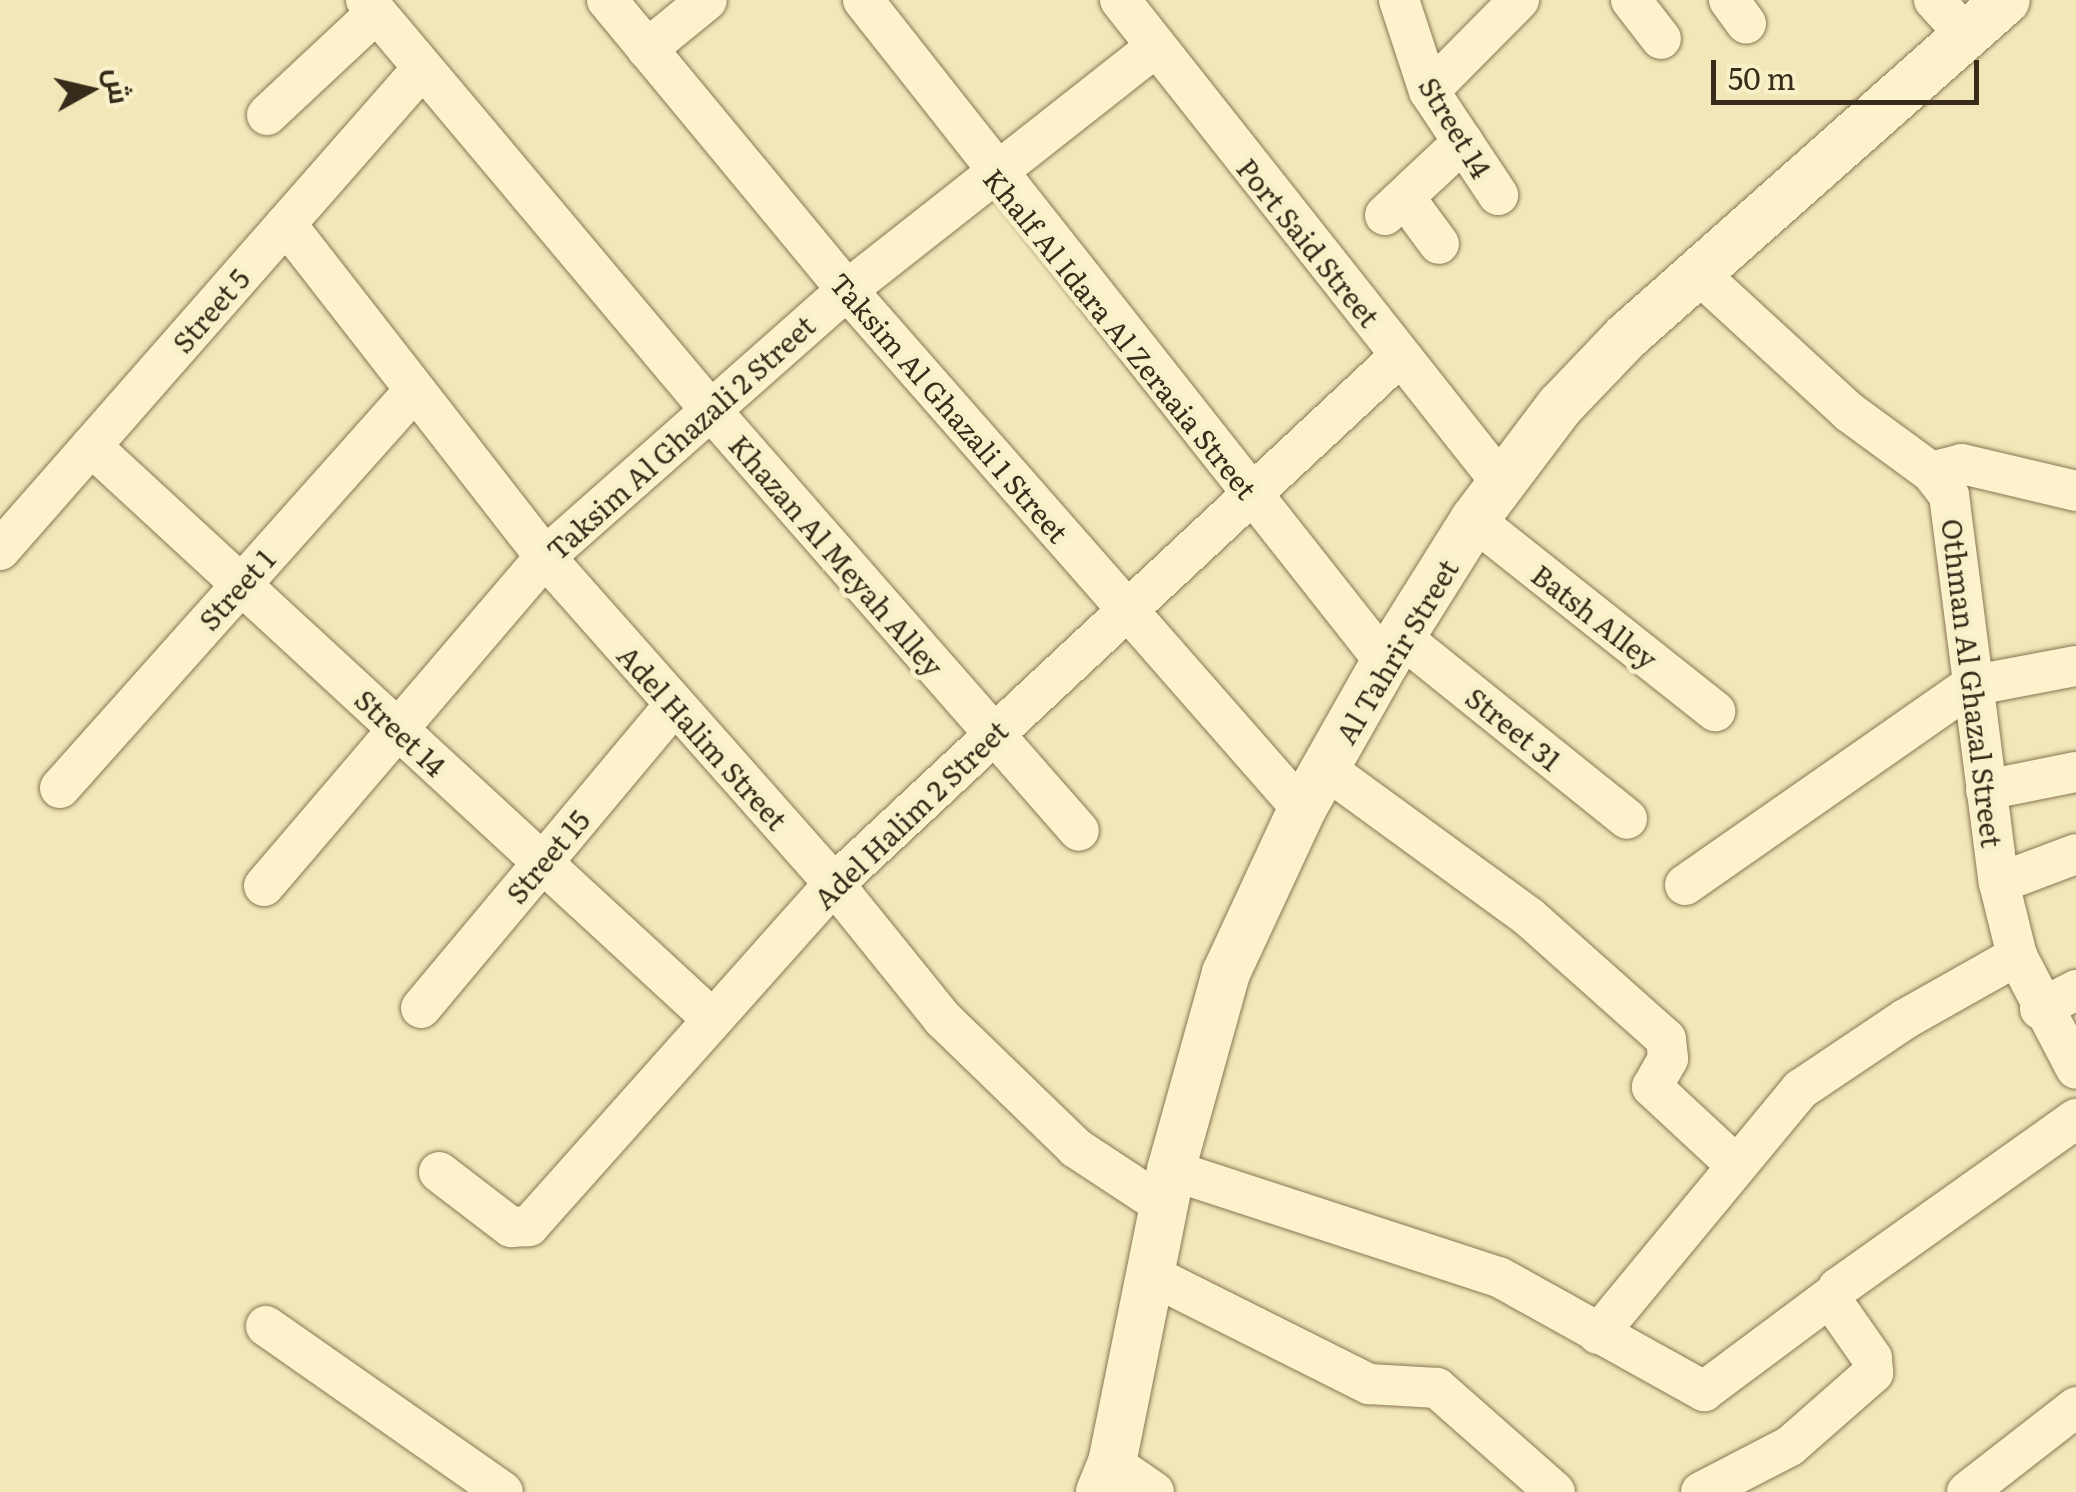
<!DOCTYPE html>
<meta charset="utf-8">
<style>
body{margin:0}
#map{position:relative;width:2076px;height:1492px;overflow:hidden;background:#f2e7b9;font-family:Literata,Cairo,serif}
div>[style]{position:absolute}
.roads{filter:drop-shadow(0 0 2px #897653) drop-shadow(0 0 2px #897653)}
.minor>*{height:40px;margin:-20px;padding:0 20px;transform-origin:20px;border-radius:20px;background:#fcf3cd}
.tertiary>*{height:48px;margin:-24px;padding:0 24px;transform-origin:24px;border-radius:24px;background:#fcf3cd}
span{translate:-50% -50%;white-space:nowrap;text-align:center;line-height:1.15;-webkit-text-stroke:10px #f8f0c9;paint-order:stroke}
.street-label{font-size:28px;color:#372b19}
.north{position:absolute;left:40px;top:40px;width:100px;height:100px;-webkit-text-stroke:8px #f8f0c9;paint-order:stroke;rotate:82deg;font-size:28px;font-weight:700;line-height:40px;text-align:center;color:#372b19}
.north::after{content:'';display:block;margin:auto;width:35px;height:45px;background:#372b19;clip-path:polygon(50% 0,100% 100%,50% 72%,0 100%)}
.scale{position:absolute;left:1711px;top:60px;width:268px;height:45px;box-sizing:border-box;border:5px solid #372b19;border-top:0;padding-left:12px;font-size:30px;line-height:35px;white-space:nowrap;color:#372b19;-webkit-text-stroke:8px #f8f0c9;paint-order:stroke}
</style>
<div id="map">
<div class="roads">
<div class="minor">
<div style="left:366px;top:0;width:532px;rotate:49.96deg"></div>
<div style="left:708px;top:407px;width:563px;rotate:48.81deg"></div>
<div style="left:607px;top:0;width:376px;rotate:50.4deg"></div>
<div style="left:847px;top:290px;width:690px;rotate:48.76deg"></div>
<div style="left:863px;top:0;width:843px;rotate:51.74deg"></div>
<div style="left:1120px;top:0;width:614px;rotate:51.68deg"></div>
<div style="left:1399px;top:0;width:96px;rotate:71.8deg"></div>
<div style="left:1429px;top:91px;width:125px;rotate:56.4deg"></div>
<div style="left:1631px;top:0;width:49px;rotate:52.4deg"></div>
<div style="left:1729px;top:0;width:29px;rotate:54deg"></div>
<div style="left:1934px;top:0;width:45px;rotate:47.7deg"></div>
<div style="left:647px;top:49px;width:77px;rotate:-39.2deg"></div>
<div style="left:1429px;top:91px;width:128px;rotate:-45.3deg"></div>
<div style="left:267px;top:115px;width:149px;rotate:-43.1deg"></div>
<div style="left:1405px;top:198px;width:57px;rotate:53.5deg"></div>
<div style="left:1385px;top:215px;width:107px;rotate:-43.1deg"></div>
<div style="left:286px;top:224px;width:422px;rotate:52.1deg"></div>
<div style="left:545px;top:557px;width:436px;rotate:48.5deg"></div>
<div style="left:834px;top:884px;width:174px;rotate:51.1deg"></div>
<div style="left:943px;top:1019px;width:185px;rotate:44.1deg"></div>
<div style="left:1076px;top:1148px;width:105px;rotate:33.4deg"></div>
<div style="left:1699px;top:274px;width:204px;rotate:42.6deg"></div>
<div style="left:1849px;top:412px;width:102px;rotate:36.2deg"></div>
<div style="left:1931px;top:472px;width:29px;rotate:52deg"></div>
<div style="left:1949px;top:495px;width:391px;rotate:82.7deg"></div>
<div style="left:1999px;top:883px;width:75px;rotate:76.1deg"></div>
<div style="left:2017px;top:956px;width:127px;rotate:62.4deg"></div>
<div style="left:91px;top:446px;width:844px;rotate:42.69deg"></div>
<div style="left:1931px;top:472px;width:32px;rotate:-14deg"></div>
<div style="left:1962px;top:464px;width:117px;rotate:13.3deg"></div>
<div style="left:1474px;top:520px;width:308px;rotate:38.4deg"></div>
<div style="left:0;top:550px;width:638px;rotate:-48.75deg"></div>
<div style="left:1401px;top:637px;width:290px;rotate:38.8deg"></div>
<div style="left:1326px;top:769px;width:251px;rotate:36.1deg"></div>
<div style="left:1529px;top:917px;width:183px;rotate:41.7deg"></div>
<div style="left:1666px;top:1039px;width:20px;rotate:84deg"></div>
<div style="left:1668px;top:1059px;width:32px;rotate:120deg"></div>
<div style="left:1652px;top:1087px;width:113px;rotate:42.9deg"></div>
<div style="left:60px;top:788px;width:532px;rotate:-48.28deg"></div>
<div style="left:1986px;top:790px;width:92px;rotate:-11.3deg"></div>
<div style="left:1999px;top:883px;width:82px;rotate:-20.6deg"></div>
<div style="left:1685px;top:885px;width:348px;rotate:-34.9deg"></div>
<div style="left:1970px;top:686px;width:108px;rotate:-10.7deg"></div>
<div style="left:264px;top:886px;width:433px;rotate:-49.5deg"></div>
<div style="left:545px;top:557px;width:403px;rotate:-41.5deg"></div>
<div style="left:847px;top:290px;width:391px;rotate:-38.2deg"></div>
<div style="left:421px;top:1008px;width:395px;rotate:-50.1deg"></div>
<div style="left:2040px;top:1009px;width:41px;rotate:-27.8deg"></div>
<div style="left:1171px;top:1170px;width:345px;rotate:18.1deg"></div>
<div style="left:1499px;top:1277px;width:235px;rotate:29.1deg"></div>
<div style="left:1704px;top:1391px;width:162px;rotate:-36.7deg"></div>
<div style="left:439px;top:1172px;width:91px;rotate:37.4deg"></div>
<div style="left:511px;top:1227px;width:18px;rotate:-3deg"></div>
<div style="left:529px;top:1226px;width:458px;rotate:-48.3deg"></div>
<div style="left:834px;top:884px;width:774px;rotate:-43.01deg"></div>
<div style="left:1151px;top:1275px;width:244px;rotate:26.6deg"></div>
<div style="left:1369px;top:1384px;width:68px;rotate:3.4deg"></div>
<div style="left:1437px;top:1388px;width:157px;rotate:41.4deg"></div>
<div style="left:266px;top:1326px;width:289px;rotate:35deg"></div>
<div style="left:1598px;top:1334px;width:318px;rotate:-50.4deg"></div>
<div style="left:1801px;top:1089px;width:125px;rotate:-33.9deg"></div>
<div style="left:1905px;top:1019px;width:129px;rotate:-29.4deg"></div>
<div style="left:1112px;top:1463px;width:51px;rotate:34.6deg"></div>
<div style="left:1701px;top:1492px;width:100px;rotate:-27.3deg"></div>
<div style="left:1790px;top:1446px;width:111px;rotate:-41.3deg"></div>
<div style="left:1873px;top:1373px;width:15px;rotate:-94deg"></div>
<div style="left:1872px;top:1358px;width:68px;rotate:-124.9deg"></div>
<div style="left:1833px;top:1302px;width:15px;rotate:-70deg"></div>
<div style="left:1838px;top:1288px;width:292px;rotate:-35.4deg"></div>
<div style="left:1967px;top:1492px;width:138px;rotate:-37.9deg"></div>
</div>
<div class="tertiary">
<div style="left:1100px;top:1492px;width:31px;rotate:-68deg"></div>
<div style="left:1112px;top:1463px;width:299px;rotate:-78.6deg"></div>
<div style="left:1171px;top:1170px;width:205px;rotate:-74.4deg"></div>
<div style="left:1226px;top:973px;width:181px;rotate:-65.1deg"></div>
<div style="left:1302px;top:809px;width:169px;rotate:-60.5deg"></div>
<div style="left:1385px;top:662px;width:168px;rotate:-57.9deg"></div>
<div style="left:1474px;top:520px;width:143px;rotate:-53deg"></div>
<div style="left:1560px;top:406px;width:97px;rotate:-46.3deg"></div>
<div style="left:1627px;top:336px;width:506px;rotate:-41.56deg"></div>
</div>
</div>
<div class="street-label">
<span style="left:1456px;top:127px;rotate:59deg">Street 14</span>
<span style="left:1309px;top:242px;rotate:51deg">Port Said Street</span>
<span style="left:210px;top:310px;rotate:-49deg">Street 5</span>
<span style="left:1121px;top:333px;rotate:51deg">Khalf Al Idara Al Zeraaia Street</span>
<span style="left:950px;top:407px;rotate:49deg">Taksim Al Ghazali 1 Street</span>
<span style="left:680px;top:437px;rotate:-42deg">Taksim Al Ghazali 2 Street</span>
<span style="left:837px;top:555px;rotate:49deg">Khazan Al Meyah Alley</span>
<span style="left:236px;top:589px;rotate:-48deg">Street 1</span>
<span style="left:1595px;top:616px;rotate:38deg">Batsh Alley</span>
<span style="left:1396px;top:651px;rotate:-59deg">Al Tahrir Street</span>
<span style="left:1973px;top:683px;rotate:83deg">Othman Al Ghazal Street</span>
<span style="left:1514px;top:728px;rotate:39deg">Street 31</span>
<span style="left:401px;top:732px;rotate:43deg">Street 14</span>
<span style="left:703px;top:737px;rotate:48deg">Adel Halim Street</span>
<span style="left:910px;top:814px;rotate:-44deg">Adel Halim 2 Street</span>
<span style="left:547px;top:856px;rotate:-50deg">Street 15</span>
</div>
<div class="north">ش</div>
<div class="scale">50 m</div>
</div>
